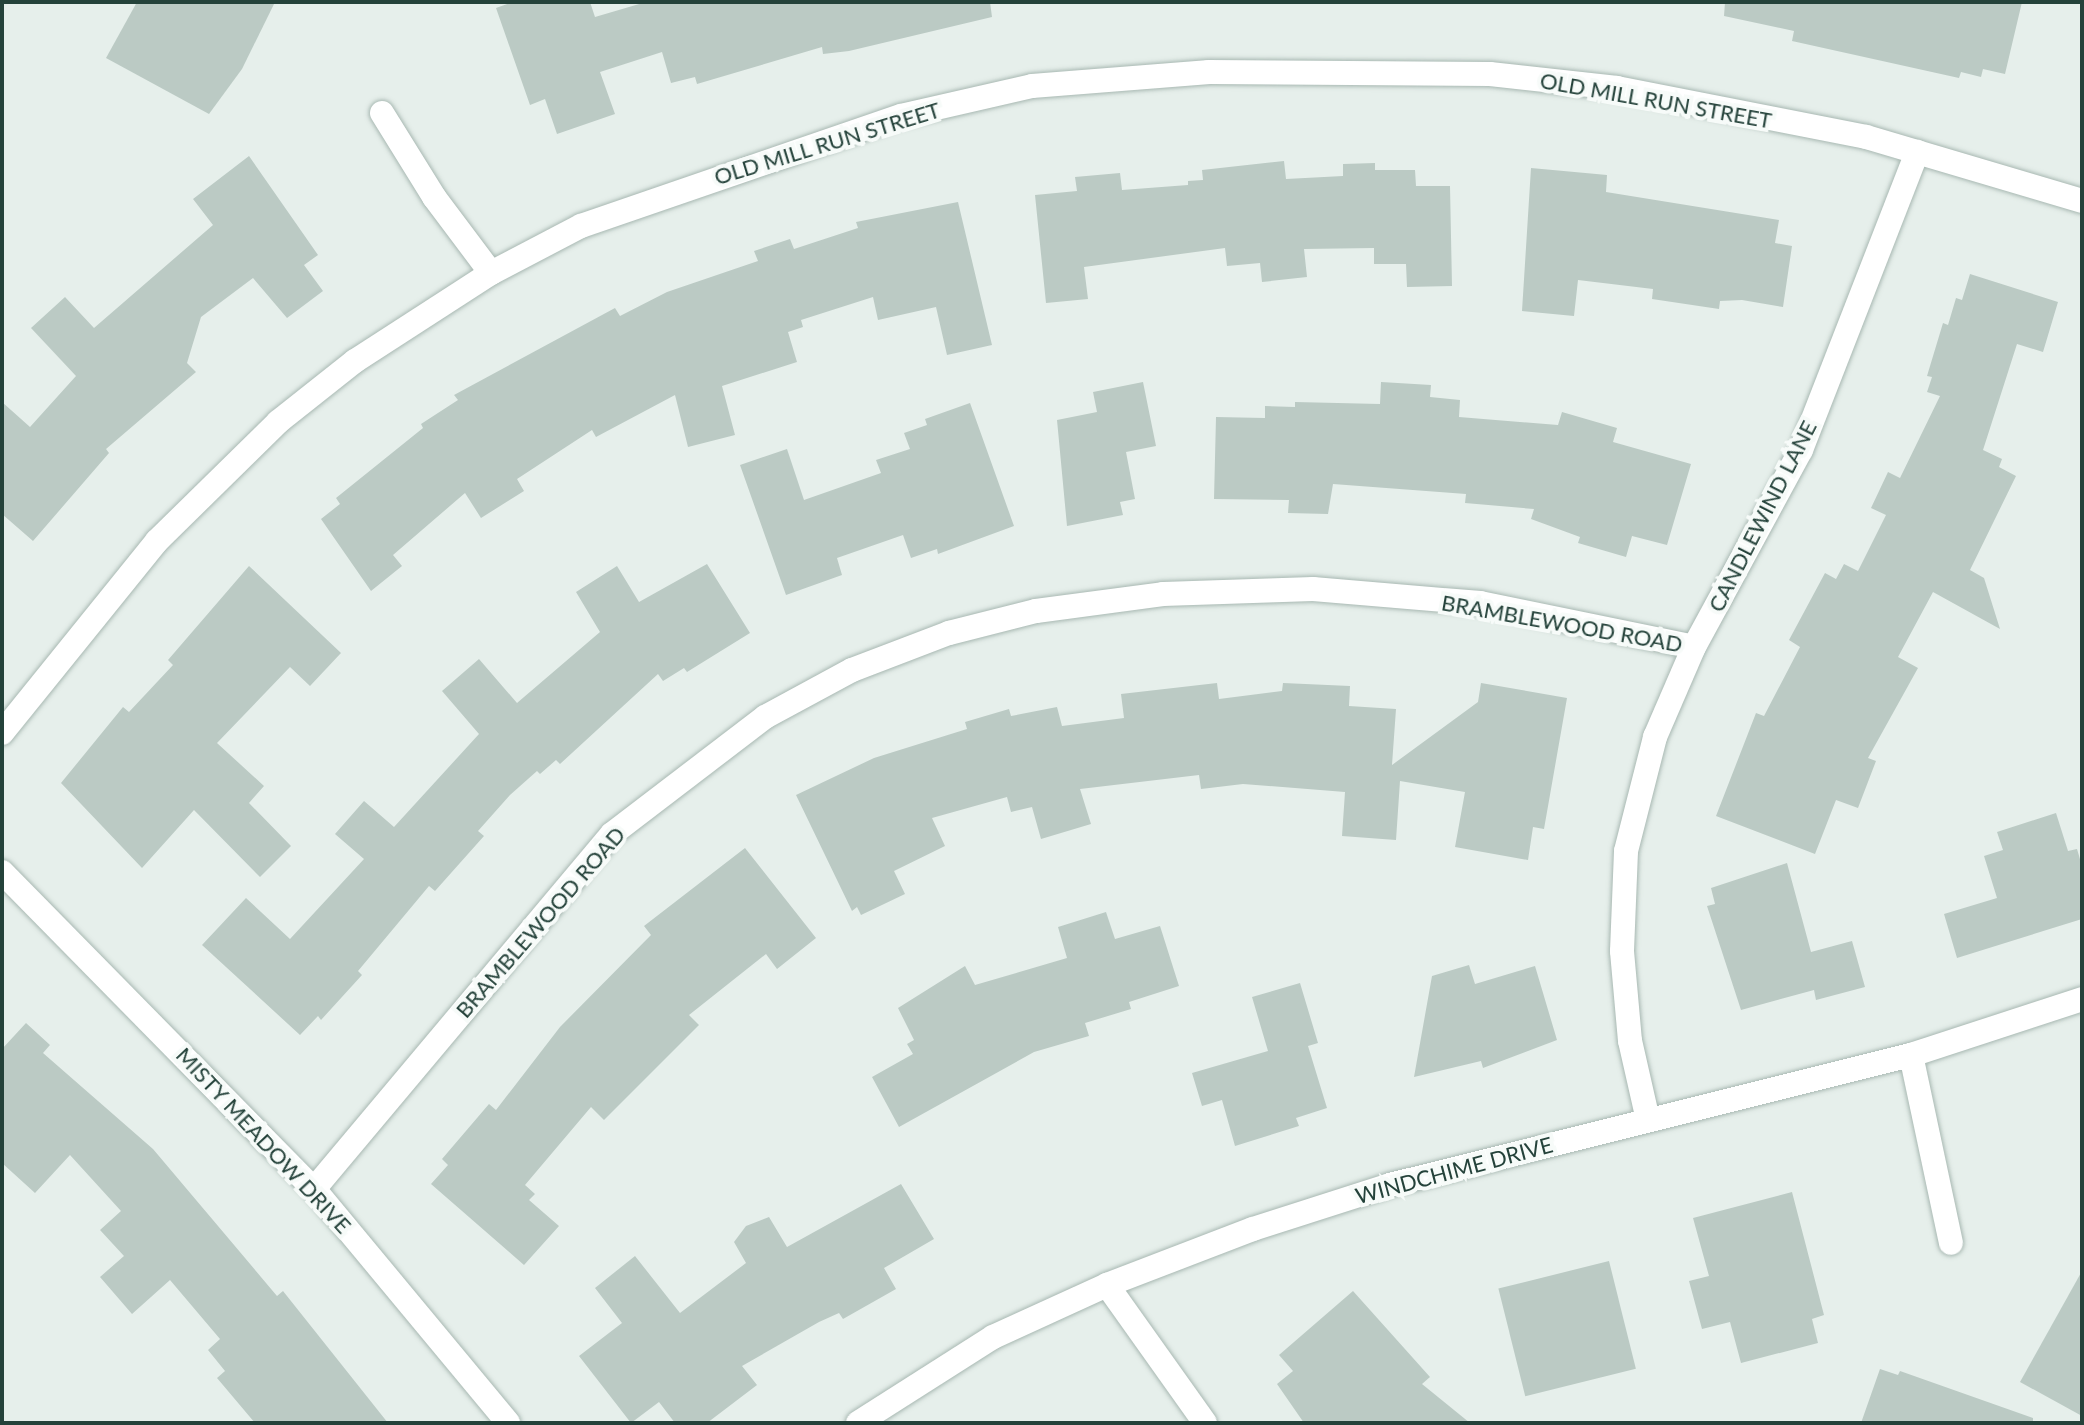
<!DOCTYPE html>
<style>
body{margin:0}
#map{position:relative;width:2084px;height:1425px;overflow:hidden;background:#e6efeb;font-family:Lato,sans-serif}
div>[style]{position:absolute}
.building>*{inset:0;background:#bbcac4;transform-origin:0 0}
.roads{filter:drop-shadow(0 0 2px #a8b8b2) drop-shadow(0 0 2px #a8b8b2)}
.minor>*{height:24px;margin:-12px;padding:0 12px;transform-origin:12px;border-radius:12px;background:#fff}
span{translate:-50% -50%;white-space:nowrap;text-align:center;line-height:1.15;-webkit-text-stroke:8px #f7fbf9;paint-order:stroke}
.street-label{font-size:22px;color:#24423a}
.frame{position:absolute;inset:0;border:4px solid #24423a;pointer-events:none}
</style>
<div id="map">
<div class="building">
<div style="clip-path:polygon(137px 2px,275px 2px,242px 69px,209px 114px,106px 58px)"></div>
<div style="clip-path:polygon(513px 2px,590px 2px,595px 17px,646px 2px,990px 2px,992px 17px,849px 51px,823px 54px,822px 47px,697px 84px,695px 77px,671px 83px,662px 52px,600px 72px,615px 114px,557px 134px,545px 99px,530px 105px,496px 8px)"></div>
<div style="clip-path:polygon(1725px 2px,2022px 2px,2005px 74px,1983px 69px,1981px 77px,1961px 72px,1959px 78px,1792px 41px,1794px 31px,1724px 16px)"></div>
<div style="clip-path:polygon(249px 156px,318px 255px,304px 265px,323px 291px,287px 318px,253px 278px,201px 317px,187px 363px,196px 372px,106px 449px,109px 453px,33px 541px,2px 514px,2px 402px,30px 427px,76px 376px,31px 328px,65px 297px,94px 328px,213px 225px,193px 199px)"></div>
<div style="clip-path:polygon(1284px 161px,1286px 179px,1343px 176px,1343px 164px,1375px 163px,1375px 170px,1415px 170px,1416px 186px,1450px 186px,1452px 286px,1407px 287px,1406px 264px,1374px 264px,1374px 248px,1304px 249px,1307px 277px,1262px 282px,1260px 263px,1227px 266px,1225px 248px,1084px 267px,1088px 299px,1046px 303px,1035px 195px,1077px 191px,1075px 177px,1120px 173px,1122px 190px,1188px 185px,1188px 181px,1203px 180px,1202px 170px)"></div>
<div style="clip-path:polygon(1531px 168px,1607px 175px,1606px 192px,1779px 220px,1775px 243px,1792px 246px,1783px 307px,1742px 300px,1720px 301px,1719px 309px,1652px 299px,1653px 289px,1578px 280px,1574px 316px,1522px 311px)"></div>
<div style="clip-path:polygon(958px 202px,992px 345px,947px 355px,936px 307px,878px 320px,873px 297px,801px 320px,803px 327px,788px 332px,797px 362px,722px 386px,735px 435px,688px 447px,675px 395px,596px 437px,592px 430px,517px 479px,524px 491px,481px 518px,465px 493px,393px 555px,402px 566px,371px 591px,321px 519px,340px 504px,336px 498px,423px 428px,421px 424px,458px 400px,454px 395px,615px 308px,620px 316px,667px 292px,758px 261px,754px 251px,790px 239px,794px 249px,858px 228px,856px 222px)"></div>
<div style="clip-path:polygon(1970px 274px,2058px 302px,2043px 352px,2017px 344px,1983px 450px,2002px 459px,1999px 467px,2016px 476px,1970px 570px,1984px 578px,2000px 629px,1933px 592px,1898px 657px,1918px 668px,1868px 758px,1876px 761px,1858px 808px,1836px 800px,1815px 854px,1716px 816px,1756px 713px,1764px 716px,1800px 647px,1789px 640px,1825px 573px,1836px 579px,1844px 564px,1858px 571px,1886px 515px,1871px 508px,1888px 472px,1900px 478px,1940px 396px,1927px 392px,1932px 377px,1927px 376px,1943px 323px,1948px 325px,1956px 298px,1962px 300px)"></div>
<div style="clip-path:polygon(1143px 382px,1156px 446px,1126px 452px,1135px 499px,1120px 502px,1123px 515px,1067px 526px,1057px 420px,1097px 412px,1093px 392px)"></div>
<div style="clip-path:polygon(1381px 382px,1431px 385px,1430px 397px,1460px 400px,1459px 417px,1558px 425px,1562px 412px,1617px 428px,1613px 442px,1691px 464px,1667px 545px,1632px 536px,1626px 557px,1578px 543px,1580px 537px,1531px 519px,1534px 509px,1465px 503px,1466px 494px,1333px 484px,1328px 514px,1288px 513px,1289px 500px,1214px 499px,1216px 417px,1265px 418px,1265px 406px,1295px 407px,1295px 402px,1380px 404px)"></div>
<div style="clip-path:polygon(970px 403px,1014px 526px,938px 554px,937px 549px,911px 558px,903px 535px,837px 558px,842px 575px,786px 595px,740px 465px,787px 449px,804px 500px,881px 473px,876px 460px,910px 449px,904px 433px,927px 425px,925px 419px)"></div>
<div style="clip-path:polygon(707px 564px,750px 633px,687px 672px,684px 668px,663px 681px,658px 674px,560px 764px,556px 760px,540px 774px,537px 771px,510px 795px,478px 831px,484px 836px,435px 891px,429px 886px,358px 971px,362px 975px,321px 1020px,318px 1016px,300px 1035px,202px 945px,246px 898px,290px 939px,364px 859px,335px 834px,364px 801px,394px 827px,479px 734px,442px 691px,479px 659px,517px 703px,600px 632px,576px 592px,617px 566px,639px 602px)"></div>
<div style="clip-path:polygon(249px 566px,341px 653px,310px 686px,290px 667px,217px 743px,264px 786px,249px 803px,291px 846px,260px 877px,194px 810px,142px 868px,61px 783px,123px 707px,129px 712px,173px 665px,168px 660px)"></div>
<div style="clip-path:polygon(1217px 683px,1219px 699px,1282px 691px,1283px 683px,1350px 686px,1349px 706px,1396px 709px,1392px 765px,1478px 702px,1481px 683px,1567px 698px,1544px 829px,1533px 827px,1528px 860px,1455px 847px,1465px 792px,1400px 781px,1396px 840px,1342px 836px,1345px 792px,1243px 784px,1201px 789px,1199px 775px,1080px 789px,1091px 824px,1041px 839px,1032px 807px,1011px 812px,1007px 797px,932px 818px,945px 846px,894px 871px,905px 894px,861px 915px,857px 907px,852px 911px,796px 795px,874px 758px,967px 729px,965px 722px,1009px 709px,1011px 716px,1057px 707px,1062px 726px,1124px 718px,1121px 694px)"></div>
<div style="clip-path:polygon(2056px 813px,2068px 851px,2077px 849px,2082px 866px,2082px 919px,1957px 958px,1944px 914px,1997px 898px,1984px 856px,2003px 850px,1997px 832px)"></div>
<div style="clip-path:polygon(745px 848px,816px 938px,777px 969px,766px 954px,689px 1015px,699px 1025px,604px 1120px,591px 1107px,525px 1185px,535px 1194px,529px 1200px,559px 1226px,524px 1265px,431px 1184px,448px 1165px,442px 1159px,489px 1104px,496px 1110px,560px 1027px,651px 935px,644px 926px)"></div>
<div style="clip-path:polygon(1787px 863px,1811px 952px,1852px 941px,1865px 987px,1816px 1000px,1814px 990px,1741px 1010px,1707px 906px,1715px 904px,1711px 888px)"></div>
<div style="clip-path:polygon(1106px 912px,1115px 939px,1160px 926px,1179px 986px,1129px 1002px,1131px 1009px,1085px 1023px,1089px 1036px,1034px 1052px,899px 1127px,872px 1077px,913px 1054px,907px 1044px,914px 1040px,898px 1008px,965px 966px,975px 985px,1067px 958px,1058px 927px)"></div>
<div style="clip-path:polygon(1469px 965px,1475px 984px,1535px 966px,1557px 1040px,1483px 1068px,1481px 1061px,1414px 1077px,1432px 976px)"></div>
<div style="clip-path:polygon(1300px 983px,1318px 1043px,1308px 1046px,1327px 1108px,1296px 1118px,1299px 1126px,1235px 1146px,1222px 1100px,1202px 1106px,1192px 1073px,1268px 1051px,1252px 997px)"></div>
<div style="clip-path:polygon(26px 1023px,50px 1045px,43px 1053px,153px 1149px,277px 1296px,283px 1291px,388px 1423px,255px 1423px,217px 1378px,225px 1371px,208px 1350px,220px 1339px,170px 1280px,132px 1314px,100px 1277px,124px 1256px,100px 1230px,121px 1211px,70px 1155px,35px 1193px,2px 1163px,2px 1049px)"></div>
<div style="clip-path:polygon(901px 1184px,934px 1239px,884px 1268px,896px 1289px,843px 1319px,839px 1313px,819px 1322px,742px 1366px,757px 1385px,707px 1423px,675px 1423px,659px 1402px,631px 1423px,579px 1356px,622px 1323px,595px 1288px,635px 1256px,680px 1313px,746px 1263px,734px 1242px,746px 1226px,769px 1217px,787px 1247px)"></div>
<div style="clip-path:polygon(1792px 1192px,1824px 1315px,1812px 1319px,1818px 1343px,1741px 1363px,1730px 1322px,1702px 1329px,1689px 1281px,1709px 1276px,1693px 1218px)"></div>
<div style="left:1609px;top:1261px;width:111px;height:114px;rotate:76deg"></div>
<div style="clip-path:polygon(2082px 1271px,2082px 1416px,2020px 1382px)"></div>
<div style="clip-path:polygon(1353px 1291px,1430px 1377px,1422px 1384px,1470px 1423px,1304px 1423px,1277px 1384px,1293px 1371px,1279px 1355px)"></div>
<div style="clip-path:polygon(1880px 1369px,1898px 1375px,1900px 1371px,2033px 1418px,2033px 1423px,1861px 1423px)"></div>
</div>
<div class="roads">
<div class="minor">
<div style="left:382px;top:113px;width:99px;rotate:58.2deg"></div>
<div style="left:434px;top:197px;width:95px;rotate:53.1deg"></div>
<div style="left:2px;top:733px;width:247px;rotate:-51.1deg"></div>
<div style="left:157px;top:541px;width:170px;rotate:-44.5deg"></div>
<div style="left:278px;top:422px;width:98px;rotate:-38.4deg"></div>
<div style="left:355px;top:361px;width:162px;rotate:-32.9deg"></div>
<div style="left:491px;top:273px;width:102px;rotate:-27.6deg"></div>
<div style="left:581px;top:226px;width:338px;rotate:-19deg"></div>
<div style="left:901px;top:116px;width:134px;rotate:-12.9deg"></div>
<div style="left:1032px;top:86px;width:178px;rotate:-4.5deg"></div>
<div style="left:1209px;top:72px;width:281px;rotate:0.4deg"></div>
<div style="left:1490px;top:74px;width:128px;rotate:6.3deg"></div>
<div style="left:1617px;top:88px;width:254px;rotate:11.1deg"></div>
<div style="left:1866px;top:137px;width:225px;rotate:16.5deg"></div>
<div style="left:2px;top:872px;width:445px;rotate:45.5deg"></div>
<div style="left:314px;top:1189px;width:304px;rotate:50.3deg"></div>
<div style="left:1911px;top:1055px;width:192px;rotate:78deg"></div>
<div style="left:1648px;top:1120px;width:81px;rotate:-102.8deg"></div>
<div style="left:1630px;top:1041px;width:90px;rotate:-95.1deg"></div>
<div style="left:1622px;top:951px;width:100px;rotate:-87.7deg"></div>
<div style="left:1626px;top:851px;width:118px;rotate:-75.7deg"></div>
<div style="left:1655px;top:737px;width:98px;rotate:-66.6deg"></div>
<div style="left:1694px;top:647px;width:224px;rotate:-61.5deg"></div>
<div style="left:1801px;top:450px;width:320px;rotate:-68.7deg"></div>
<div style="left:314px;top:1189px;width:463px;rotate:-50deg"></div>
<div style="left:612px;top:834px;width:193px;rotate:-37.4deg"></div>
<div style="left:765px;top:717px;width:99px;rotate:-28.4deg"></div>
<div style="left:852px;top:670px;width:104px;rotate:-20.9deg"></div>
<div style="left:949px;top:633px;width:90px;rotate:-14.2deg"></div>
<div style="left:1036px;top:611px;width:128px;rotate:-7.6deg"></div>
<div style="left:1163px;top:594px;width:150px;rotate:-1.9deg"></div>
<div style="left:1313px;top:589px;width:168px;rotate:4.8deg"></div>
<div style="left:1480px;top:603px;width:218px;rotate:11.6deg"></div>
<div style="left:1107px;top:1285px;width:169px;rotate:54.6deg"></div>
<div style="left:858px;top:1423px;width:160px;rotate:-32.5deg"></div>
<div style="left:993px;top:1337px;width:125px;rotate:-24.5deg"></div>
<div style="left:1107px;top:1285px;width:156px;rotate:-21deg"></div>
<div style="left:1253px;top:1229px;width:144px;rotate:-17.8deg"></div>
<div style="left:1390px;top:1185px;width:537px;rotate:-14.01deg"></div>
<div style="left:1911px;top:1055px;width:180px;rotate:-18.1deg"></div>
</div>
</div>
<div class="street-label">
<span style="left:1656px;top:100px;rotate:10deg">OLD MILL RUN STREET</span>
<span style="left:827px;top:143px;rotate:-17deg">OLD MILL RUN STREET</span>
<span style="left:1762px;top:516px;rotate:-63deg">CANDLEWIND LANE</span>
<span style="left:1562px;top:623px;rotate:10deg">BRAMBLEWOOD ROAD</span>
<span style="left:540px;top:922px;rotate:-49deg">BRAMBLEWOOD ROAD</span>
<span style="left:264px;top:1140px;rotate:47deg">MISTY MEADOW DRIVE</span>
<span style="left:1454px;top:1170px;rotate:-15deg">WINDCHIME DRIVE</span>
</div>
<div class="frame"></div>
</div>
